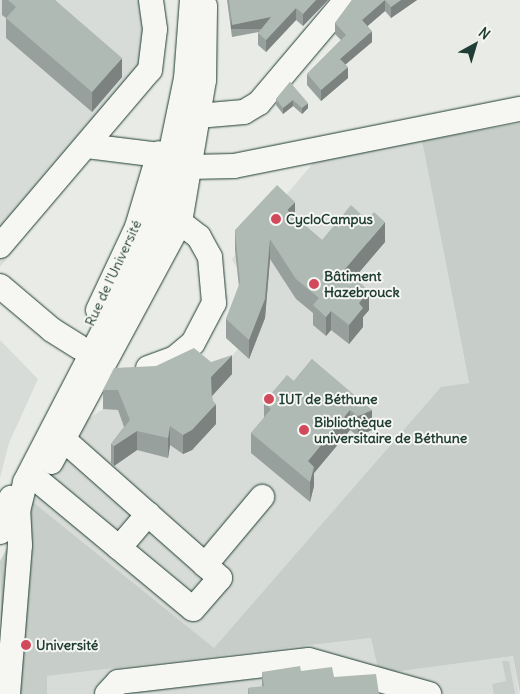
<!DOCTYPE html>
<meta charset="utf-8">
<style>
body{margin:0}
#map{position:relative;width:520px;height:694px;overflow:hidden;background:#e9ebe7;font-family:Delius,sans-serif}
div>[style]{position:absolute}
.built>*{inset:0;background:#d8dcd8}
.green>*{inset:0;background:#c7cec9}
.roads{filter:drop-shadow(0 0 1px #1f3d34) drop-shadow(0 0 1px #1f3d34)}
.minor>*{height:24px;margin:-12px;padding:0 12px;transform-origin:12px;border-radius:12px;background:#f6f6f2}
.wall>*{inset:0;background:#97a09c}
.shaded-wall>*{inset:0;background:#7b827f;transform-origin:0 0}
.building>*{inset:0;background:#b0bab5}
.dots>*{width:14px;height:14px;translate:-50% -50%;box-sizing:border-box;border:2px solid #f6f6f2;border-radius:50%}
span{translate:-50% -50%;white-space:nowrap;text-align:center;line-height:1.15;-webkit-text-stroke:4px #f6f6f2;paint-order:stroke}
.poi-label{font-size:14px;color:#1f3d34;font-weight:700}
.left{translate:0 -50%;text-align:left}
.street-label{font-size:14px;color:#1f3d34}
.north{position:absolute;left:450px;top:20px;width:50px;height:50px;-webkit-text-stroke:4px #f6f6f2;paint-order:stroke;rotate:39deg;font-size:14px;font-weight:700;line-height:20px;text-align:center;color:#1f3d34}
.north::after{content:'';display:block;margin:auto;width:18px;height:22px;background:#1f3d34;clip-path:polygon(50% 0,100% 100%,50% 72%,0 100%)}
</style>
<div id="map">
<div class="built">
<div style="clip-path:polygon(0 0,157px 0,161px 33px,60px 192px,0 267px)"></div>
<div style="clip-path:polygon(422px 141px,469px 384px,214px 649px,33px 502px,78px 426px,103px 409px,114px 387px,222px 368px,238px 349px,226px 338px,239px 311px,239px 271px,232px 259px,314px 162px)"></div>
<div style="clip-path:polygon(0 340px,38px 379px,9px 443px,0 478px)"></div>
<div style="clip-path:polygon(371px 638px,379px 674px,513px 656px,519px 694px,47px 694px,46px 676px)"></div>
</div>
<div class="green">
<div style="clip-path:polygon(520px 123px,520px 694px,513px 656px,379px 674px,371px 638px,47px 676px,47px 694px,2px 694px,0 561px,33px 502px,214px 648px,441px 387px,469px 383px,422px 141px)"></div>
<div style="clip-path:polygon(502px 661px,509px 661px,515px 694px,494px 694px,492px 684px,506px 681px)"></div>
</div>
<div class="roads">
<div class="minor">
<div style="left:186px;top:117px;width:58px;rotate:-4.9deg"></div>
<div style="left:244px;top:112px;width:17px;rotate:-31deg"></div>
<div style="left:259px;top:103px;width:135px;rotate:-49.8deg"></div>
<div style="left:87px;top:146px;width:73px;rotate:7.1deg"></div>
<div style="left:159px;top:155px;width:32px;rotate:22deg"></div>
<div style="left:189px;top:167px;width:45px;rotate:-1.3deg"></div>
<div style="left:234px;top:166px;width:292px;rotate:-11.3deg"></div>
<div style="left:0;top:246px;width:231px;rotate:-49.6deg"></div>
<div style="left:150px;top:70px;width:41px;rotate:-83deg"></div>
<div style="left:155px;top:29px;width:29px;rotate:-98deg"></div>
<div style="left:0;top:286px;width:68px;rotate:40.2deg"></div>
<div style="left:52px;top:330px;width:32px;rotate:32deg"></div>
<div style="left:98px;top:310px;width:92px;rotate:-64.8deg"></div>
<div style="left:137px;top:227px;width:77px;rotate:-73.4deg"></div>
<div style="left:148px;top:368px;width:29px;rotate:-20deg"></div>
<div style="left:175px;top:358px;width:23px;rotate:-40deg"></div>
<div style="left:193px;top:343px;width:45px;rotate:-62.3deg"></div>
<div style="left:214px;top:303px;width:46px;rotate:-95deg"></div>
<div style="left:210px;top:257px;width:23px;rotate:-119deg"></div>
<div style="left:199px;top:237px;width:24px;rotate:-142deg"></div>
<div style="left:51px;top:462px;width:272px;rotate:-61.7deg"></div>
<div style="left:180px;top:222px;width:144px;rotate:-80.4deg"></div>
<div style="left:204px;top:80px;width:74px;rotate:-89.2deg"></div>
<div style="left:41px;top:483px;width:197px;rotate:39.7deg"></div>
<div style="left:193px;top:609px;width:41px;rotate:-48.9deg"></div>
<div style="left:220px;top:578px;width:210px;rotate:-138.5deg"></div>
<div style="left:0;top:532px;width:36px;rotate:-72deg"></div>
<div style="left:119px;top:548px;width:45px;rotate:-49.5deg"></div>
<div style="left:205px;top:565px;width:89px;rotate:-50deg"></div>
<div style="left:8px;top:694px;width:149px;rotate:-85.4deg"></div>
<div style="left:20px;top:545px;width:34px;rotate:-93deg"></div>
<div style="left:18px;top:511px;width:30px;rotate:-76deg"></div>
<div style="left:25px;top:482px;width:280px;rotate:-62.6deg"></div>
<div style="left:154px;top:233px;width:157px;rotate:-78.3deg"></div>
<div style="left:186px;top:79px;width:79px;rotate:-85.7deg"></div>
<div style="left:107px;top:694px;width:16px;rotate:-47deg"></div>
<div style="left:118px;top:682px;width:192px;rotate:-6.6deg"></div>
<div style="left:309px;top:660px;width:125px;rotate:15.8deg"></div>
</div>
</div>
<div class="wall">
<div style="clip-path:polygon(2px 0,55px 0,122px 77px,92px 112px,6px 38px,6px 18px,2px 15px)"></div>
<div style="clip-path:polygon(227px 0,328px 0,303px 26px,296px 20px,266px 52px,258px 45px,258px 33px,259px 32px,232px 37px)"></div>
<div style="clip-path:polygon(352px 0,417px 0,391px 18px,385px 11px,367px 26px,372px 42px,345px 65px,348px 78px,321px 101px,307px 85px,307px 74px,341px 40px,335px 34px,335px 23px)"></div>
<div style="clip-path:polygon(290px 82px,308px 108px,302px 114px,293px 106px,283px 114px,276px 105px,276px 99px)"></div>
<div style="clip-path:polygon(295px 217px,322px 240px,385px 242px,354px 278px,369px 310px,363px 317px,363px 327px,349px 344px,331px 330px,326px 336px,313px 325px,313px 313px,296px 299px,270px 259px,265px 318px,249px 359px,226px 338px,226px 319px,239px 287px,235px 250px,235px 230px)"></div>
<div style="clip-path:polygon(312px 359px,372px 430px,358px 436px,350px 430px,314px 473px,314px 486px,310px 502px,251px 453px,251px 433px,264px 418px,264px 402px,294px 381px)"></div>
<div style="clip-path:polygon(211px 362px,232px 374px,212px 396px,216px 424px,192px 450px,183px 454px,170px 445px,168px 458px,137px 450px,114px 466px,111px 463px,111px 444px,124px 427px,118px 410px,103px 409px,103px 390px,156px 366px)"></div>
<div style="clip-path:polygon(301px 671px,334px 677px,379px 694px,248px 694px,248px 688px,262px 687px,262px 672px)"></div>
</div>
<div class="shaded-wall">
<div style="clip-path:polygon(316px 0,328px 0,303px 26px,303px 14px)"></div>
<div style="clip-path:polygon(385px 0,385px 11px,362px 31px,362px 20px)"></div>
<div style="clip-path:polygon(401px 0,417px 0,391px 18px,391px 7px)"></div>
<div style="clip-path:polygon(296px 8px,296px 20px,266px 52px,266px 40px)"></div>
<div style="left:271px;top:17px;width:12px;height:40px;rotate:90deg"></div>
<div style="clip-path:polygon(372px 31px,372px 42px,340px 69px,340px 59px)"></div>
<div style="clip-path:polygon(122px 58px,122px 77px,92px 112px,92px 92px)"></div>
<div style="clip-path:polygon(348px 67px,348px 78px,321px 101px,321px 90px)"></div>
<div style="clip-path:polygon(293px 100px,293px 106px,283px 114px,283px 108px)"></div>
<div style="clip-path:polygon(308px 103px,308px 108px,302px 114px,302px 108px)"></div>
<div style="clip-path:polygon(295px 202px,295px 221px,287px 210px)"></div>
<div style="clip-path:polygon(385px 222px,385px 242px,345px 289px,345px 269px)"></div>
<div style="clip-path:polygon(270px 239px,270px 259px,265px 318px,249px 359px,249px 340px)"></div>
<div style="clip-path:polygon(369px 291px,369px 310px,363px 317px,363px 327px,349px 344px,349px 325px,359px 303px)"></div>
<div style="clip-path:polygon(331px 311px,331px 330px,326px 336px,326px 317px)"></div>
<div style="clip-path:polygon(232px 355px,232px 374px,211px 397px,211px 377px)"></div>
<div style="clip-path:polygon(216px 404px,216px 424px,192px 450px,183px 454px,183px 435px)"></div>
<div style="clip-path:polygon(350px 410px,350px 430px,314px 473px,314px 486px,310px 502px,310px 482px,308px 461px)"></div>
<div style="clip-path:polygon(372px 410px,372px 430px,358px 436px,358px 416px)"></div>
<div style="clip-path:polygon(170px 426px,170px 445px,168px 458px,168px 438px)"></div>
<div style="clip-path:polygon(137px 431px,137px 450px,114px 466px,114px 446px)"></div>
</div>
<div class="building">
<div style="clip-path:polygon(8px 0,55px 0,122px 58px,92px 92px,6px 18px,16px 7px)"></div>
<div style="clip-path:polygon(229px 0,316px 0,303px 14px,296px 8px,266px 40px,258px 33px,271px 17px,232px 25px)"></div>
<div style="clip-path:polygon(352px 0,385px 0,362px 20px,372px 31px,340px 59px,348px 67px,321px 90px,307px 74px,346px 35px,335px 23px)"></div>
<div style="clip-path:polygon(385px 0,401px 0,391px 7px)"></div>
<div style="clip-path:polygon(290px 82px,308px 103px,302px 108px,293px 100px,283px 108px,276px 99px)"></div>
<div style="clip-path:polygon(277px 185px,295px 202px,287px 210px,322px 240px,351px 205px,367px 220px,374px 212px,385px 222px,345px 269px,369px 291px,359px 303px,363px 308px,349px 325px,331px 311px,326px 317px,313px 305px,319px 298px,296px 279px,270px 239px,265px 299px,249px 340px,226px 319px,240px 282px,235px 230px)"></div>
<div style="clip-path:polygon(194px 348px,211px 362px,232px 355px,211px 377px,212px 400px,216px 404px,192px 430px,183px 435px,170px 426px,168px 438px,137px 431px,114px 446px,111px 444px,130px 420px,118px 390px,103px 390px,114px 368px,156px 366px)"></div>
<div style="clip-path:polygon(312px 359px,372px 410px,358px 416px,350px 410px,308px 461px,314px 467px,310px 482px,251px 433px,271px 409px,264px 402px,287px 375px,294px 381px)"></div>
<div style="clip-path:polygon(300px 666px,301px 671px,332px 667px,334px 677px,376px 674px,379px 694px,249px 694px,248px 688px,264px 686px,262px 672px)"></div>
</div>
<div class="dots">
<div style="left:276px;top:219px;background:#d1495b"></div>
<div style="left:314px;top:284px;background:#d1495b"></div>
<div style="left:269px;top:399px;background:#d1495b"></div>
<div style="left:304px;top:430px;background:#d1495b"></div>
<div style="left:26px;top:645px;background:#d1495b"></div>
</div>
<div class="poi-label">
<span class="left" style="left:286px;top:219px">CycloCampus</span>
<span class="left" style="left:324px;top:284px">Bâtiment<br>Hazebrouck</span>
<span class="left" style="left:279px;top:399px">IUT de Béthune</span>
<span class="left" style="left:314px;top:430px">Bibliothèque<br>universitaire de Béthune</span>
<span class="left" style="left:36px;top:645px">Université</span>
</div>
<div class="street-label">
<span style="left:113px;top:273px;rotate:-65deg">Rue de l'Université</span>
</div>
<div class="north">N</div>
</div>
